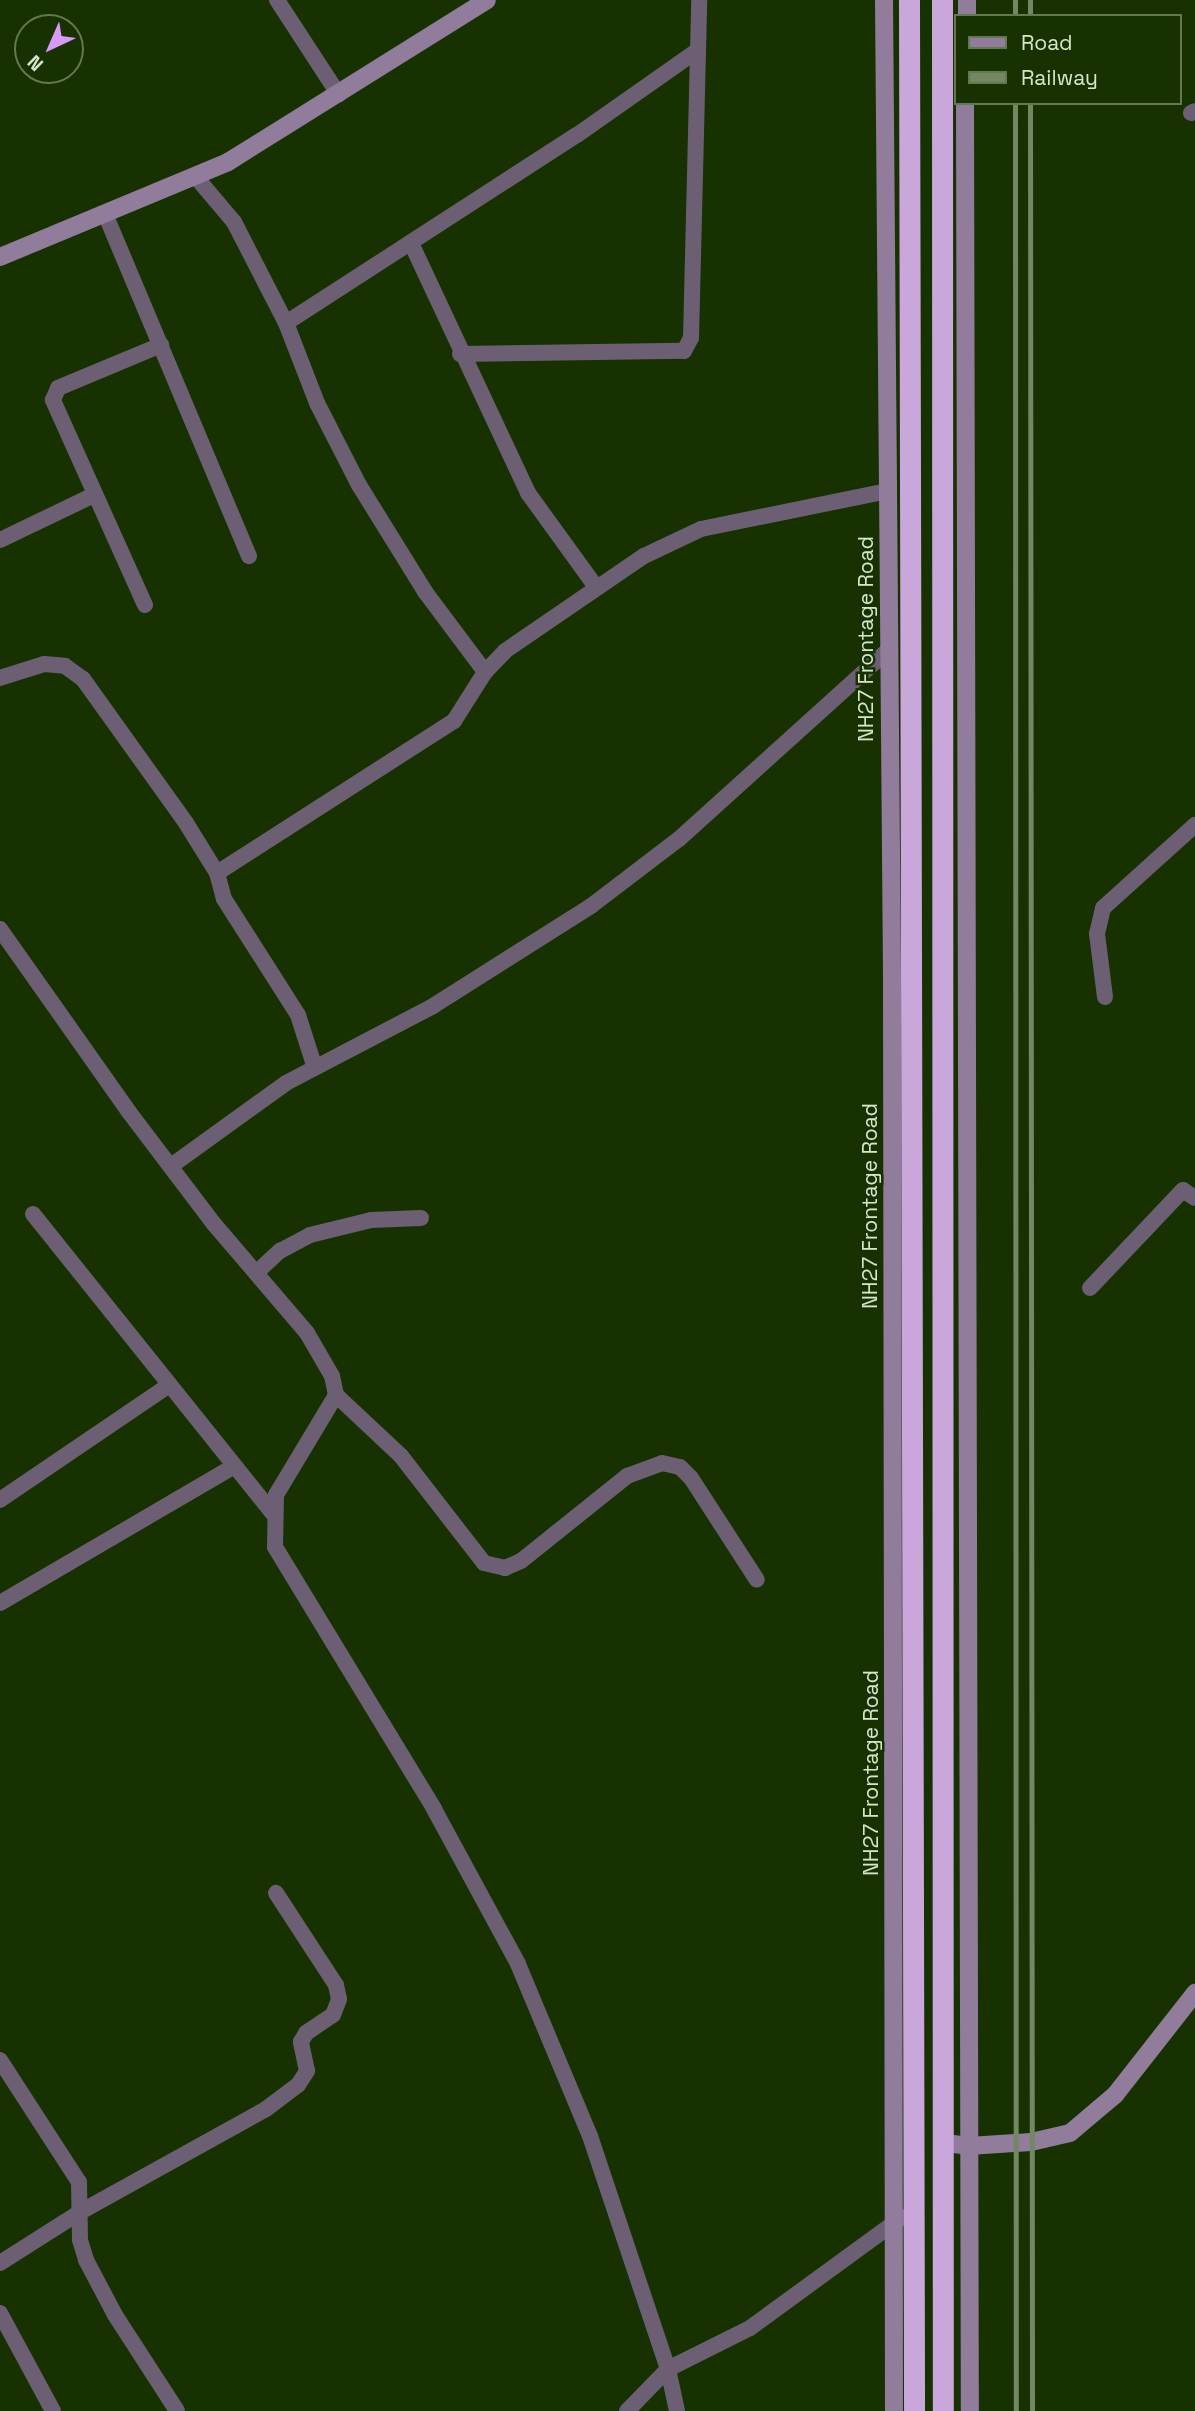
<!DOCTYPE html>
<style>
body{margin:0}
#map{position:relative;width:1195px;height:2411px;overflow:hidden;background:#173101;font-family:"Space Grotesk",sans-serif}
div>[style]{position:absolute}
.street>*{height:16px;margin:-8px;padding:0 8px;transform-origin:8px;border-radius:8px;background:#6c5f73}
.secondary>*{height:18px;margin:-9px;padding:0 9px;transform-origin:9px;border-radius:9px;background:#927c9c}
.highway>*{height:21px;margin:-10.5px;padding:0 10.5px;transform-origin:10.5px;border-radius:10.5px;background:#c9a7da}
.rail>*{height:5px;margin:-2.5px;padding:0 2.5px;transform-origin:2.5px;border-radius:2.5px;background:#728762}
span{translate:-50% -50%;white-space:nowrap;text-align:center;line-height:1.15;-webkit-text-stroke:5px #173101;paint-order:stroke}
.street-label{font-size:21px;color:#d5e6cc}
.legend{position:absolute;left:954px;top:14px;width:228px;height:91px;box-sizing:border-box;background:#173101;border:2px solid #637952;margin:0;padding:9px 12px;list-style:none;font-size:21px;color:#d5e6cc}
.legend li{display:flex;align-items:center;gap:14px;height:35px}
.legend b{width:35px;border:2px solid #637952}
.north{position:absolute;left:14px;top:14px;width:70px;height:70px;box-sizing:border-box;background:#173101;border:2px solid #637952;border-radius:50%;rotate:224deg;font-size:19px;font-weight:700;line-height:28px;text-align:center;color:#d5e6cc}
.north::after{content:'';display:block;margin:auto;width:24px;height:32px;background:#d99af7;clip-path:polygon(50% 0,100% 100%,50% 72%,0 100%)}
</style>
<div id="map">
<div class="street">
<div style="left:277px;top:0;width:113px;rotate:56.9deg"></div>
<div style="left:1191px;top:113px;width:4px;rotate:-27deg"></div>
<div style="left:196px;top:177px;width:59px;rotate:49.8deg"></div>
<div style="left:234px;top:222px;width:114px;rotate:62.8deg"></div>
<div style="left:286px;top:323px;width:346px;rotate:-32.9deg"></div>
<div style="left:577px;top:135px;width:144px;rotate:-35.1deg"></div>
<div style="left:106px;top:216px;width:369px;rotate:67.2deg"></div>
<div style="left:411px;top:243px;width:276px;rotate:64.9deg"></div>
<div style="left:528px;top:493px;width:116px;rotate:54.1deg"></div>
<div style="left:286px;top:323px;width:86px;rotate:68.8deg"></div>
<div style="left:317px;top:403px;width:92px;rotate:62.9deg"></div>
<div style="left:359px;top:485px;width:127px;rotate:58.2deg"></div>
<div style="left:426px;top:593px;width:99px;rotate:53.2deg"></div>
<div style="left:460px;top:354px;width:224px;rotate:-0.8deg"></div>
<div style="left:684px;top:351px;width:15px;rotate:-62deg"></div>
<div style="left:691px;top:338px;width:338px;rotate:-88.6deg"></div>
<div style="left:0;top:540px;width:104px;rotate:-25.6deg"></div>
<div style="left:145px;top:605px;width:225px;rotate:-114.2deg"></div>
<div style="left:53px;top:400px;width:13px;rotate:-67deg"></div>
<div style="left:58px;top:388px;width:112px;rotate:-22.7deg"></div>
<div style="left:0;top:678px;width:46px;rotate:-17.7deg"></div>
<div style="left:44px;top:664px;width:21px;rotate:5deg"></div>
<div style="left:65px;top:666px;width:22px;rotate:36deg"></div>
<div style="left:83px;top:679px;width:177px;rotate:54.4deg"></div>
<div style="left:186px;top:823px;width:59px;rotate:58.2deg"></div>
<div style="left:0;top:929px;width:224px;rotate:54.8deg"></div>
<div style="left:129px;top:1112px;width:141px;rotate:52.8deg"></div>
<div style="left:214px;top:1224px;width:143px;rotate:49.5deg"></div>
<div style="left:307px;top:1333px;width:50px;rotate:59.8deg"></div>
<div style="left:332px;top:1376px;width:19px;rotate:78deg"></div>
<div style="left:336px;top:1395px;width:117px;rotate:121deg"></div>
<div style="left:276px;top:1495px;width:52px;rotate:91.1deg"></div>
<div style="left:275px;top:1547px;width:306px;rotate:58.7deg"></div>
<div style="left:434px;top:1809px;width:176px;rotate:61.5deg"></div>
<div style="left:518px;top:1964px;width:186px;rotate:67.3deg"></div>
<div style="left:590px;top:2136px;width:246px;rotate:71.5deg"></div>
<div style="left:668px;top:2369px;width:43px;rotate:77.9deg"></div>
<div style="left:1105px;top:997px;width:64px;rotate:-97.2deg"></div>
<div style="left:1097px;top:934px;width:27px;rotate:-77deg"></div>
<div style="left:1103px;top:908px;width:124px;rotate:-42.1deg"></div>
<div style="left:314px;top:1065px;width:52px;rotate:-107.7deg"></div>
<div style="left:298px;top:1015px;width:138px;rotate:-122.5deg"></div>
<div style="left:224px;top:899px;width:27px;rotate:-105deg"></div>
<div style="left:217px;top:873px;width:282px;rotate:-32.7deg"></div>
<div style="left:454px;top:721px;width:58px;rotate:-57.7deg"></div>
<div style="left:485px;top:672px;width:29px;rotate:-46deg"></div>
<div style="left:505px;top:651px;width:168px;rotate:-34.4deg"></div>
<div style="left:644px;top:556px;width:63px;rotate:-25.3deg"></div>
<div style="left:701px;top:529px;width:191px;rotate:-11.5deg"></div>
<div style="left:171px;top:1166px;width:142px;rotate:-35.8deg"></div>
<div style="left:286px;top:1083px;width:166px;rotate:-27.6deg"></div>
<div style="left:433px;top:1006px;width:187px;rotate:-32.3deg"></div>
<div style="left:591px;top:906px;width:111px;rotate:-37.3deg"></div>
<div style="left:679px;top:839px;width:282px;rotate:-42.1deg"></div>
<div style="left:33px;top:1214px;width:384px;rotate:51.3deg"></div>
<div style="left:256px;top:1273px;width:33px;rotate:-43deg"></div>
<div style="left:280px;top:1251px;width:34px;rotate:-28deg"></div>
<div style="left:310px;top:1235px;width:63px;rotate:-13.8deg"></div>
<div style="left:371px;top:1220px;width:50px;rotate:-2.3deg"></div>
<div style="left:1090px;top:1288px;width:135px;rotate:-46.5deg"></div>
<div style="left:1183px;top:1190px;width:14px;rotate:34deg"></div>
<div style="left:336px;top:1395px;width:89px;rotate:43.2deg"></div>
<div style="left:401px;top:1456px;width:135px;rotate:52.2deg"></div>
<div style="left:484px;top:1563px;width:22px;rotate:13deg"></div>
<div style="left:505px;top:1568px;width:17px;rotate:-24deg"></div>
<div style="left:521px;top:1561px;width:136px;rotate:-38.7deg"></div>
<div style="left:627px;top:1476px;width:37px;rotate:-20deg"></div>
<div style="left:662px;top:1463px;width:18px;rotate:13deg"></div>
<div style="left:680px;top:1467px;width:16px;rotate:45deg"></div>
<div style="left:691px;top:1478px;width:121px;rotate:57.1deg"></div>
<div style="left:0;top:1500px;width:204px;rotate:-34.2deg"></div>
<div style="left:0;top:1603px;width:270px;rotate:-30.3deg"></div>
<div style="left:0;top:2060px;width:145px;rotate:57.1deg"></div>
<div style="left:79px;top:2182px;width:58px;rotate:89deg"></div>
<div style="left:80px;top:2240px;width:21px;rotate:73deg"></div>
<div style="left:86px;top:2260px;width:62px;rotate:62.2deg"></div>
<div style="left:115px;top:2315px;width:114px;rotate:57.1deg"></div>
<div style="left:0;top:2263px;width:97px;rotate:-32.4deg"></div>
<div style="left:82px;top:2211px;width:210px;rotate:-29deg"></div>
<div style="left:266px;top:2109px;width:40px;rotate:-37deg"></div>
<div style="left:298px;top:2085px;width:17px;rotate:-57deg"></div>
<div style="left:307px;top:2071px;width:30px;rotate:-102deg"></div>
<div style="left:301px;top:2042px;width:10px;rotate:-61deg"></div>
<div style="left:306px;top:2033px;width:32px;rotate:-34deg"></div>
<div style="left:333px;top:2015px;width:17px;rotate:-69deg"></div>
<div style="left:339px;top:1999px;width:14px;rotate:-102deg"></div>
<div style="left:336px;top:1985px;width:110px;rotate:-123.1deg"></div>
<div style="left:0;top:2313px;width:111px;rotate:61.6deg"></div>
<div style="left:627px;top:2411px;width:59px;rotate:-45.7deg"></div>
<div style="left:668px;top:2369px;width:92px;rotate:-26.6deg"></div>
<div style="left:750px;top:2328px;width:188px;rotate:-36.1deg"></div>
</div>
<div class="secondary">
<div style="left:884px;top:0;width:981px;rotate:89.53deg"></div>
<div style="left:892px;top:981px;width:1430px;rotate:89.92deg"></div>
<div style="left:967px;top:16px;width:16px;rotate:-90deg"></div>
<div style="left:965px;top:103px;width:2308px;rotate:89.88deg"></div>
<div style="left:0;top:257px;width:247px;rotate:-22.6deg"></div>
<div style="left:228px;top:162px;width:305px;rotate:-32deg"></div>
<div style="left:945px;top:2143px;width:24px;rotate:7deg"></div>
<div style="left:969px;top:2146px;width:62px;rotate:-3.7deg"></div>
<div style="left:1031px;top:2142px;width:40px;rotate:-13deg"></div>
<div style="left:1070px;top:2133px;width:59px;rotate:-40.2deg"></div>
<div style="left:1115px;top:2095px;width:130px;rotate:-51.9deg"></div>
</div>
<div class="highway">
<div style="left:909px;top:0;width:2411px;rotate:89.88deg"></div>
<div style="left:942px;top:0;width:2411px;rotate:89.98deg"></div>
</div>
<div class="rail">
<div style="left:1015px;top:0;width:16px;rotate:90deg"></div>
<div style="left:1030px;top:0;width:16px;rotate:90deg"></div>
<div style="left:1015px;top:103px;width:2308px;rotate:89.98deg"></div>
<div style="left:1030px;top:103px;width:2308px;rotate:89.95deg"></div>
</div>
<div class="street-label">
<span style="left:866px;top:639px;rotate:-90deg">NH27 Frontage Road</span>
<span style="left:870px;top:1206px;rotate:-90deg">NH27 Frontage Road</span>
<span style="left:871px;top:1773px;rotate:-90deg">NH27 Frontage Road</span>
</div>
<ul class="legend">
<li><b style="height:9px;background:#927c9c"></b>Road</li>
<li><b style="height:9px;background:#728762"></b>Railway</li>
</ul>
<div class="north">N</div>
</div>
